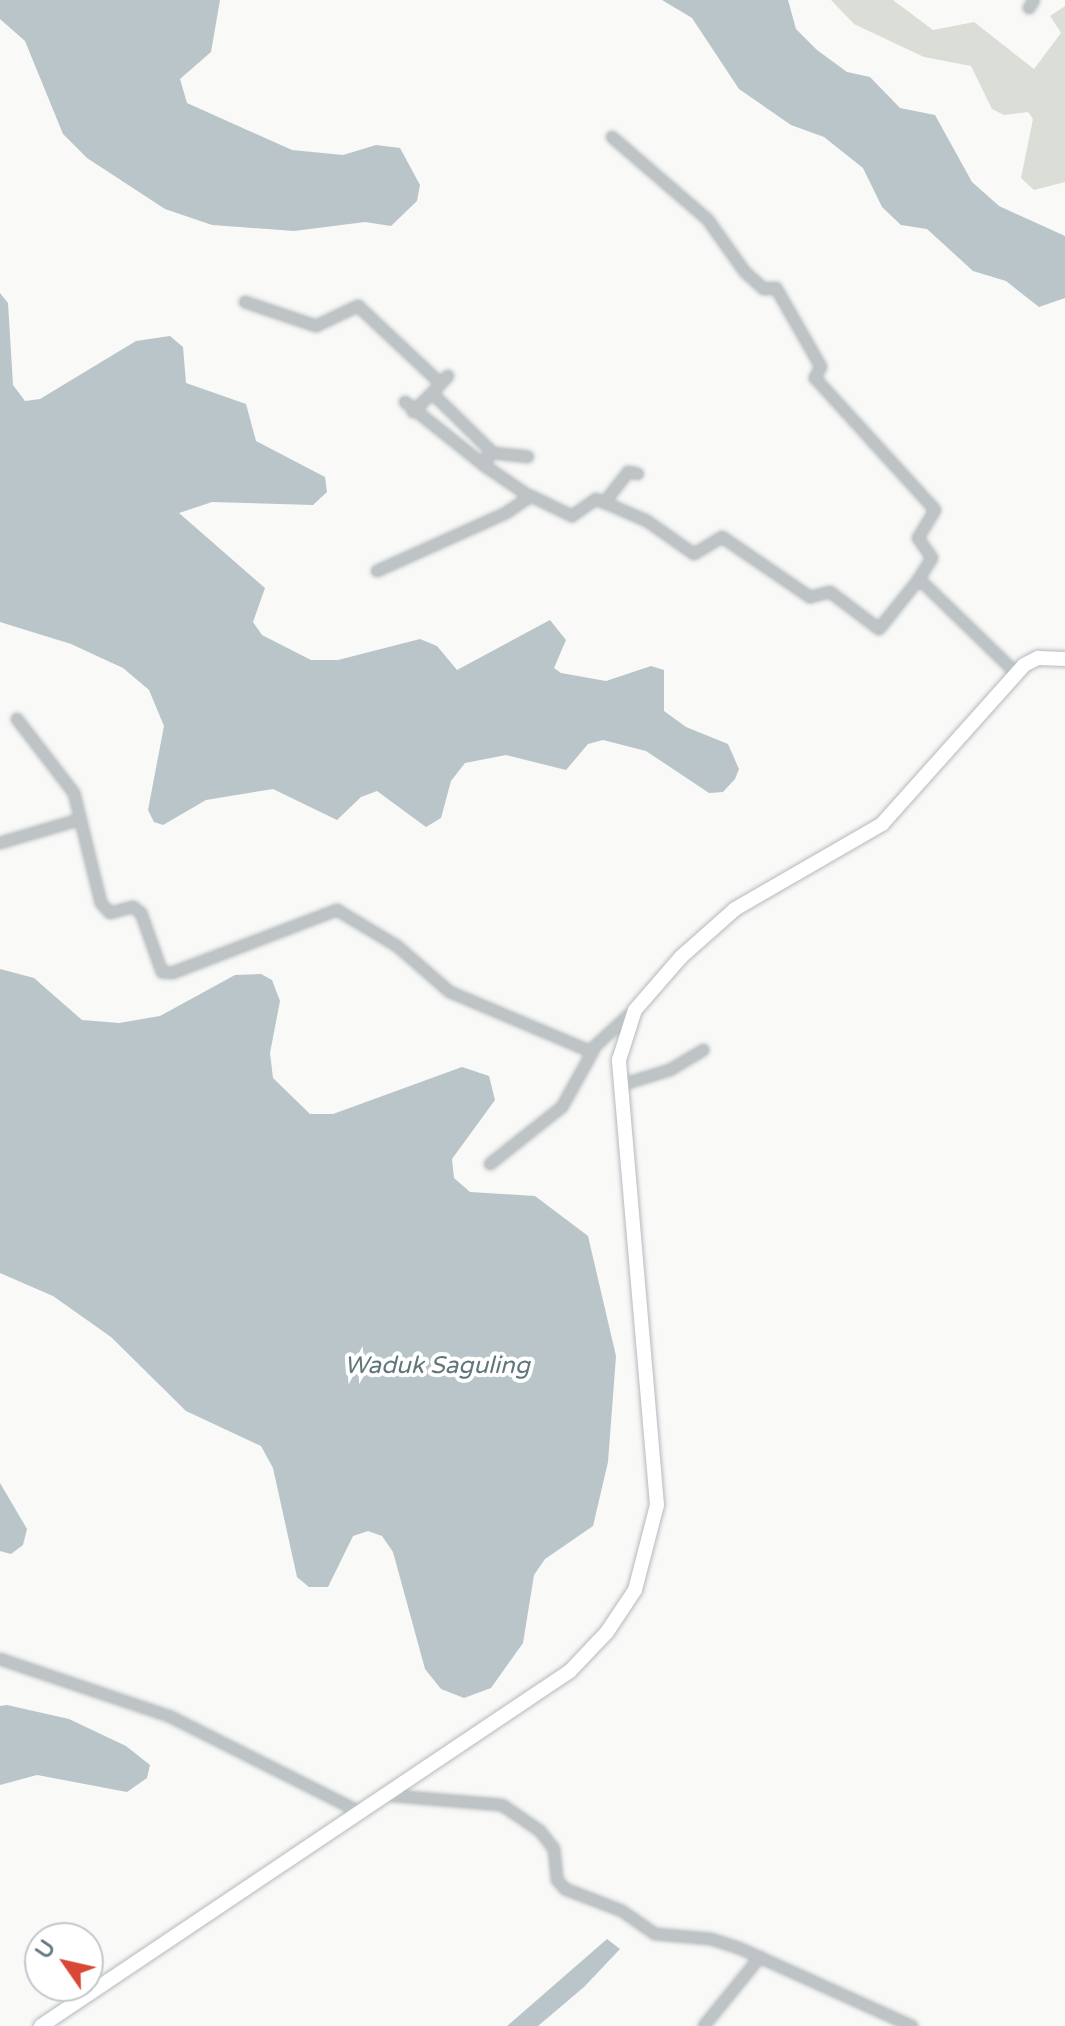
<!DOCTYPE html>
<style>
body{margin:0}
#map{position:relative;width:1065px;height:2026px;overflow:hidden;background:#f9f9f7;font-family:"Varela Round",sans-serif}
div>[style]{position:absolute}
.green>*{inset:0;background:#daded6}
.water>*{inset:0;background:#b9c5c8}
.roads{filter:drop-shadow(0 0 2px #b3babd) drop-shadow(0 0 2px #b3babd)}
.minor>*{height:10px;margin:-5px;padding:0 5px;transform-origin:5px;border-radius:5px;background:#bec4c6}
.secondary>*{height:14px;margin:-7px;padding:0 7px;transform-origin:7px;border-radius:7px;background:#fff}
span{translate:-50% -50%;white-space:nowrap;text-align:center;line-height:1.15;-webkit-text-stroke:8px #fff;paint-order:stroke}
.water-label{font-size:24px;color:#60767a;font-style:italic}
.north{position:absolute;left:24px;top:1922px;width:80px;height:80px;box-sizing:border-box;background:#fff;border:2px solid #c2c9cc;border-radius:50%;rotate:304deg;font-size:22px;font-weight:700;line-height:32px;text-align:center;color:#667880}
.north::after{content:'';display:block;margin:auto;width:28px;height:36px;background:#d94836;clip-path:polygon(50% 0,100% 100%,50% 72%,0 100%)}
</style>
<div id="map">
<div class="green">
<div style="clip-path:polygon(831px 0,893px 0,933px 30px,974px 22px,1034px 69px,1061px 33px,1050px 16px,1065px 6px,1065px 182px,1034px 190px,1021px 178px,1033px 119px,1028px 112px,1004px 115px,992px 109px,971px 66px,924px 57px,854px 24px)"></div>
</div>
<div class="water">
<div style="clip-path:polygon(0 0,220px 0,211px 52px,180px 79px,187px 103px,292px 150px,343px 155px,376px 145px,400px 148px,420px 185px,417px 201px,391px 226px,365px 222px,294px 231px,212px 225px,165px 209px,87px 158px,63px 134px,25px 41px,0 19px)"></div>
<div style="clip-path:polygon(662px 0,788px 0,796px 29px,817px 50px,847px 72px,870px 77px,900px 108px,935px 115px,972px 182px,999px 206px,1065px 236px,1065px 298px,1039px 307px,1006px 281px,973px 271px,927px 229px,901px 225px,882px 207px,863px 168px,824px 137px,791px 125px,739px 89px,692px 18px)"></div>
<div style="clip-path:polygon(0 293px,8px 303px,13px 385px,25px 401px,40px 399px,136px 341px,170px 336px,183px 347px,186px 383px,246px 404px,256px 441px,325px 477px,327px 492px,313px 505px,212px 502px,179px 513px,265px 588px,253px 622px,262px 635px,311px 660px,338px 660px,420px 639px,437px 646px,457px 670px,550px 620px,566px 640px,554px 668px,561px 673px,606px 681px,651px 666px,664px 670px,664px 711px,686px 727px,728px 744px,739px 769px,735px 779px,723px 792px,709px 793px,646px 751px,603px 740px,588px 744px,566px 770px,506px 755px,465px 763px,451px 781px,441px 818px,426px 827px,377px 791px,361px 797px,337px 820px,273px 789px,206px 800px,163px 825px,154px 822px,148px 810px,164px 726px,149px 690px,123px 668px,71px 644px,0 622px)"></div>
<div style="clip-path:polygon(0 969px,34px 978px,82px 1020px,119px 1023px,160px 1016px,235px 975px,261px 974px,272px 980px,280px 1001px,270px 1053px,273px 1078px,310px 1114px,333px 1114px,462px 1067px,489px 1076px,495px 1100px,452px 1159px,454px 1178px,470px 1192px,535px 1196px,588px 1236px,616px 1356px,608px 1462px,593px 1526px,545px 1559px,534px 1575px,523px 1643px,491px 1688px,464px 1698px,441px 1689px,425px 1669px,393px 1552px,382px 1536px,368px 1531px,353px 1536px,328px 1587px,309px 1587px,297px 1577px,273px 1468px,261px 1446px,186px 1411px,111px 1337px,53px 1296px,0 1273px)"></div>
<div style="clip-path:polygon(0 1483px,27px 1529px,23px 1545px,11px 1554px,0 1551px)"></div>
<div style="clip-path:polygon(7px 1705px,69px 1719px,126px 1746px,150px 1765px,147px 1778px,127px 1792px,37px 1775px,0 1785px,0 1706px)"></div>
<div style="clip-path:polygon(607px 1939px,620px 1949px,584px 1987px,538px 2026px,507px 2026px)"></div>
</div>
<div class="roads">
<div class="minor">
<div style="left:1029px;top:8px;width:9px;rotate:-58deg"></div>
<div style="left:612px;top:137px;width:127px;rotate:40.8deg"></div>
<div style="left:708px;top:220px;width:64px;rotate:54.6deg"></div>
<div style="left:745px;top:272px;width:25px;rotate:42deg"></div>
<div style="left:764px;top:289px;width:12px;rotate:-5deg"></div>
<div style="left:776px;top:288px;width:91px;rotate:60.3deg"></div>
<div style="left:821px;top:367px;width:13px;rotate:119deg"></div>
<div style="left:815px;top:378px;width:178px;rotate:47.7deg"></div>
<div style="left:935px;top:510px;width:33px;rotate:121deg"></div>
<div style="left:918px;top:538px;width:24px;rotate:55deg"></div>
<div style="left:932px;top:558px;width:25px;rotate:122deg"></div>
<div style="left:245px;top:302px;width:75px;rotate:18.7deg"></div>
<div style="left:316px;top:326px;width:47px;rotate:-25.5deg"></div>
<div style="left:358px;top:306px;width:112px;rotate:43.2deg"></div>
<div style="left:448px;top:376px;width:23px;rotate:133deg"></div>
<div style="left:432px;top:393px;width:81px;rotate:44.5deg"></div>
<div style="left:490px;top:450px;width:17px;rotate:107deg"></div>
<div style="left:485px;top:466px;width:53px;rotate:34.3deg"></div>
<div style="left:405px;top:402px;width:102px;rotate:38.7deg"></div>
<div style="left:413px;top:412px;width:27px;rotate:-45deg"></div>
<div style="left:492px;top:453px;width:36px;rotate:6deg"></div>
<div style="left:604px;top:503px;width:39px;rotate:-52deg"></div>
<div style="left:628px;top:472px;width:10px;rotate:11deg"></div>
<div style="left:377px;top:571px;width:141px;rotate:-24.2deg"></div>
<div style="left:506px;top:513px;width:30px;rotate:-34deg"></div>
<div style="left:531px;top:496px;width:46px;rotate:26deg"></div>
<div style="left:572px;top:516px;width:29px;rotate:-35deg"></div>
<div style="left:596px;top:499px;width:56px;rotate:23.3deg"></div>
<div style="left:647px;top:521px;width:57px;rotate:35.1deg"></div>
<div style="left:694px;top:554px;width:33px;rotate:-31deg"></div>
<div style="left:722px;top:537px;width:107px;rotate:34.3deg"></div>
<div style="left:810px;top:597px;width:21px;rotate:-14deg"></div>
<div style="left:830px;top:592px;width:61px;rotate:37.1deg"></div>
<div style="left:879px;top:629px;width:64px;rotate:-51.3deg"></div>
<div style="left:919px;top:579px;width:135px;rotate:44.1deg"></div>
<div style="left:17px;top:719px;width:93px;rotate:52.4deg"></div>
<div style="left:74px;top:793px;width:113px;rotate:76.2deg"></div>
<div style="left:101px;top:903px;width:13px;rotate:48deg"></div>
<div style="left:110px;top:913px;width:24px;rotate:-15deg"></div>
<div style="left:133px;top:907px;width:10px;rotate:37deg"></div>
<div style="left:141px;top:913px;width:63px;rotate:70.4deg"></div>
<div style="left:162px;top:972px;width:10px;rotate:6deg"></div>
<div style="left:172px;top:973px;width:177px;rotate:-20.9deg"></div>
<div style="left:337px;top:910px;width:70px;rotate:31deg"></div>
<div style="left:397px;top:946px;width:70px;rotate:41deg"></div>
<div style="left:450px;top:992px;width:152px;rotate:22.9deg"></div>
<div style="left:590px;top:1051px;width:59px;rotate:-42.9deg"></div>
<div style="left:0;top:843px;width:81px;rotate:-16.4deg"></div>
<div style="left:621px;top:1085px;width:51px;rotate:-17deg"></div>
<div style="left:670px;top:1070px;width:39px;rotate:-31deg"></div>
<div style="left:490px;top:1164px;width:92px;rotate:-38.4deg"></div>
<div style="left:562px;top:1107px;width:64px;rotate:-61deg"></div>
<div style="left:0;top:1659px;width:181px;rotate:18.7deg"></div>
<div style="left:171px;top:1717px;width:212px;rotate:26.7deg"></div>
<div style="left:383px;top:1795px;width:119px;rotate:4.8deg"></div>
<div style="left:502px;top:1805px;width:46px;rotate:34.4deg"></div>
<div style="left:540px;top:1831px;width:23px;rotate:52deg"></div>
<div style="left:554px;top:1849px;width:31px;rotate:84deg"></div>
<div style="left:557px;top:1880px;width:12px;rotate:48deg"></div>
<div style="left:565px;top:1889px;width:61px;rotate:21.1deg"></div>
<div style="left:622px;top:1911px;width:40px;rotate:34.9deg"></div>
<div style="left:655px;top:1934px;width:56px;rotate:5.1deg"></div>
<div style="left:711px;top:1939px;width:29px;rotate:18deg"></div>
<div style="left:739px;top:1948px;width:190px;rotate:24.3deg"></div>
<div style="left:704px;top:2026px;width:89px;rotate:-50.9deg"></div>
</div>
<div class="secondary">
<div style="left:41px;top:2026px;width:637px;rotate:-33.86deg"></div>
<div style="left:570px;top:1671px;width:54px;rotate:-46.5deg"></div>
<div style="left:607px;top:1632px;width:50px;rotate:-56.3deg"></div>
<div style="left:635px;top:1590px;width:88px;rotate:-75.5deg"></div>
<div style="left:657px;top:1505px;width:447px;rotate:-94.9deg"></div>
<div style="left:619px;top:1060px;width:52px;rotate:-72.3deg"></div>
<div style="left:635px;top:1010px;width:70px;rotate:-49deg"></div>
<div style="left:681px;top:957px;width:72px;rotate:-41.6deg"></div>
<div style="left:735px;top:909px;width:170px;rotate:-30deg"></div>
<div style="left:882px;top:824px;width:213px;rotate:-48.2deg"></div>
<div style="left:1024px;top:665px;width:16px;rotate:-27deg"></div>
<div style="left:1038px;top:658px;width:27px;rotate:2deg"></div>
</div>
</div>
<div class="water-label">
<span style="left:437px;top:1366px">Waduk Saguling</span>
</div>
<div class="north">U</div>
</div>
